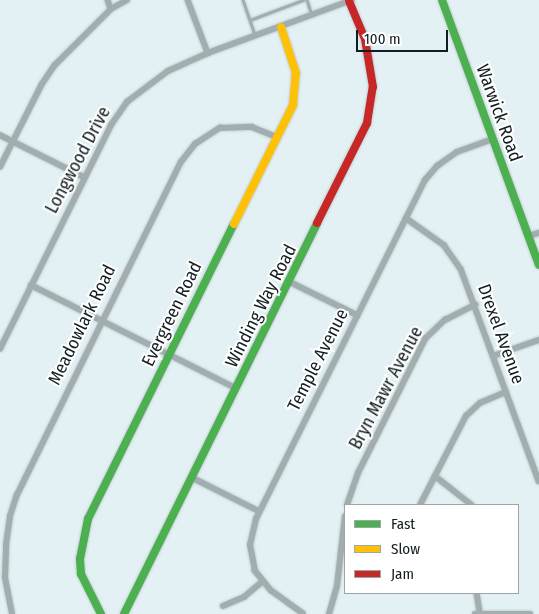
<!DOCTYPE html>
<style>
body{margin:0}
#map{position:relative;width:539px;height:614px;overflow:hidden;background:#e3f1f4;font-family:"Fira Sans Condensed",sans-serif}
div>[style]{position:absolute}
.roads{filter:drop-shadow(0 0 1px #c3ced0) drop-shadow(0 0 1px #c3ced0)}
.lane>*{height:2.5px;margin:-1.25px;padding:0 1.25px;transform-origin:1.25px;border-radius:1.25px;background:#a2adb0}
.street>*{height:5.5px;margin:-2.75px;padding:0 2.75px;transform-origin:2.75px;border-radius:2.75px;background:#a2adb0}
.fast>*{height:8px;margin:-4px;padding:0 4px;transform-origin:4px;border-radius:4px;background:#4caf50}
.slow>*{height:8px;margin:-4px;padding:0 4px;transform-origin:4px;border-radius:4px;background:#ffc107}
.jam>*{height:8px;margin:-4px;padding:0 4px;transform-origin:4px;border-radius:4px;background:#c62828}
span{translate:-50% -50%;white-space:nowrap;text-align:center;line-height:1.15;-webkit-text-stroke:4px #fff;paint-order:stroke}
.street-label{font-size:18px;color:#111d20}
.legend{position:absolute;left:344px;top:504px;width:175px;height:90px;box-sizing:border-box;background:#fff;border:1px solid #a0a5a6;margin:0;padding:6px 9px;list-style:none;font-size:15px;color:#111d20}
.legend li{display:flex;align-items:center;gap:10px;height:25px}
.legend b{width:25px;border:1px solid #a0a5a6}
.scale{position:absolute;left:356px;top:30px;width:92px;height:22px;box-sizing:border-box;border:2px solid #111d20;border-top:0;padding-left:6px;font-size:15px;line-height:18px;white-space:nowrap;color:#111d20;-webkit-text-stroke:4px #fff;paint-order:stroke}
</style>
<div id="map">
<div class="roads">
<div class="lane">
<div style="left:243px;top:0;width:36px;rotate:71deg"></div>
<div style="left:307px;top:0;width:16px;rotate:72deg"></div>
<div style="left:250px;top:20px;width:57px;rotate:-20.7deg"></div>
</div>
<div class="street">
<div style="left:108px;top:0;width:9px;rotate:72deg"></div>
<div style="left:188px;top:0;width:57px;rotate:69.3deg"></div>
<div style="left:0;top:135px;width:94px;rotate:26.6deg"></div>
<div style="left:0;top:167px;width:93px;rotate:-63.2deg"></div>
<div style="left:42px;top:84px;width:22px;rotate:-56deg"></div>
<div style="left:54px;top:66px;width:81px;rotate:-45deg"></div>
<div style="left:111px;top:9px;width:18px;rotate:-29deg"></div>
<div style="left:406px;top:218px;width:47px;rotate:35.4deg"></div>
<div style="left:444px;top:245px;width:29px;rotate:55deg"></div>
<div style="left:461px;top:269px;width:226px;rotate:69.8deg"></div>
<div style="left:529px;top:236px;width:10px;rotate:-17deg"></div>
<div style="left:290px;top:282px;width:75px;rotate:26.2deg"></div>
<div style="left:31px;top:285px;width:229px;rotate:26.7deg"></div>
<div style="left:0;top:349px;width:250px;rotate:-63.6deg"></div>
<div style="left:111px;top:125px;width:28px;rotate:-55deg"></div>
<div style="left:127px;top:102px;width:51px;rotate:-37.1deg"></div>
<div style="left:168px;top:71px;width:44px;rotate:-24.2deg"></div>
<div style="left:208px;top:53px;width:153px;rotate:-20.2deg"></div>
<div style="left:493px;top:356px;width:49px;rotate:-19.2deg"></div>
<div style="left:435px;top:476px;width:47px;rotate:38.1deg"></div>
<div style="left:193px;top:478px;width:74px;rotate:26.6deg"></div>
<div style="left:347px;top:505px;width:34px;rotate:-71deg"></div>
<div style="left:358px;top:473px;width:150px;rotate:-63.4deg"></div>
<div style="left:425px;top:339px;width:28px;rotate:-44deg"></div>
<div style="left:445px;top:320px;width:34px;rotate:-27deg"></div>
<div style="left:420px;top:505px;width:100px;rotate:-62.7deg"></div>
<div style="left:466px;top:416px;width:19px;rotate:-43deg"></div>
<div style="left:480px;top:403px;width:28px;rotate:-23deg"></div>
<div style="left:477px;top:593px;width:20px;rotate:81deg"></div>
<div style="left:223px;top:606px;width:23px;rotate:-23deg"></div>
<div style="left:244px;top:597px;width:23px;rotate:-40deg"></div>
<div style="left:12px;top:614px;width:37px;rotate:-101deg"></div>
<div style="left:5px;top:578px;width:33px;rotate:-88deg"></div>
<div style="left:6px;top:545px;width:29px;rotate:-82deg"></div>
<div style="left:10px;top:516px;width:22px;rotate:-72deg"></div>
<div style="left:17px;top:495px;width:371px;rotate:-63.8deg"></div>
<div style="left:181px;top:162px;width:23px;rotate:-52deg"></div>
<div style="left:195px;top:144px;width:30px;rotate:-33deg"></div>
<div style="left:220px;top:128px;width:32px;rotate:-2deg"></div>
<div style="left:252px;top:127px;width:27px;rotate:22deg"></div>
<div style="left:303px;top:614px;width:39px;rotate:-144deg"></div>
<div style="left:271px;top:591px;width:26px;rotate:-129deg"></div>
<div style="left:255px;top:571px;width:26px;rotate:-101deg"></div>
<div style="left:250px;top:545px;width:27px;rotate:-77deg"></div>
<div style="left:256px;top:519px;width:379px;rotate:-63.5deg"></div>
<div style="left:425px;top:180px;width:18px;rotate:-49deg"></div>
<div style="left:437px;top:166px;width:24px;rotate:-35deg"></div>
<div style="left:457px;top:152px;width:38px;rotate:-20deg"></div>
<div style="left:329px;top:614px;width:29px;rotate:-74deg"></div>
<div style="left:337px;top:586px;width:70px;rotate:-83.5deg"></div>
<div style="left:475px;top:614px;width:55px"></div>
</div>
<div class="fast">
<div style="left:442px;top:0;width:282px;rotate:69.9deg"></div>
<div style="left:101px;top:614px;width:45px;rotate:-116.6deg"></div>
<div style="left:81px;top:574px;width:15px;rotate:-94deg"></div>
<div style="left:80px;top:559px;width:41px;rotate:-78.7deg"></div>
<div style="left:88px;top:519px;width:329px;rotate:-63.7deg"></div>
<div style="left:124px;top:614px;width:436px;rotate:-63.7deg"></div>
</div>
<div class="slow">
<div style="left:234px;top:224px;width:133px;rotate:-63.6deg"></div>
<div style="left:293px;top:105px;width:32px;rotate:-85deg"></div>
<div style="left:296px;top:73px;width:48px;rotate:-108.1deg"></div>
</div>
<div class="jam">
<div style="left:317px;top:223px;width:112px;rotate:-63.4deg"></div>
<div style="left:367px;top:123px;width:36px;rotate:-81deg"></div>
<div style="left:373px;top:87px;width:49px;rotate:-99.5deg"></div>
<div style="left:365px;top:39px;width:41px;rotate:-112.8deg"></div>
</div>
</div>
<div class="street-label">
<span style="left:499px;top:113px;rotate:70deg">Warwick Road</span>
<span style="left:78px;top:160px;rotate:-62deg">Longwood Drive</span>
<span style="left:261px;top:306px;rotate:-63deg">Winding Way Road</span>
<span style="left:172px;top:314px;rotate:-64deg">Evergreen Road</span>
<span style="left:82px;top:325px;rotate:-64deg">Meadowlark Road</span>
<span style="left:501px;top:334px;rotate:70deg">Drexel Avenue</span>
<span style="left:318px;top:360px;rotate:-63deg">Temple Avenue</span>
<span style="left:386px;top:388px;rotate:-62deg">Bryn Mawr Avenue</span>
</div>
<ul class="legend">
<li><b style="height:6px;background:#4caf50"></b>Fast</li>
<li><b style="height:6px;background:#ffc107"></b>Slow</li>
<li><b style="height:6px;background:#c62828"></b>Jam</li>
</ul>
<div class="scale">100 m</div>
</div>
